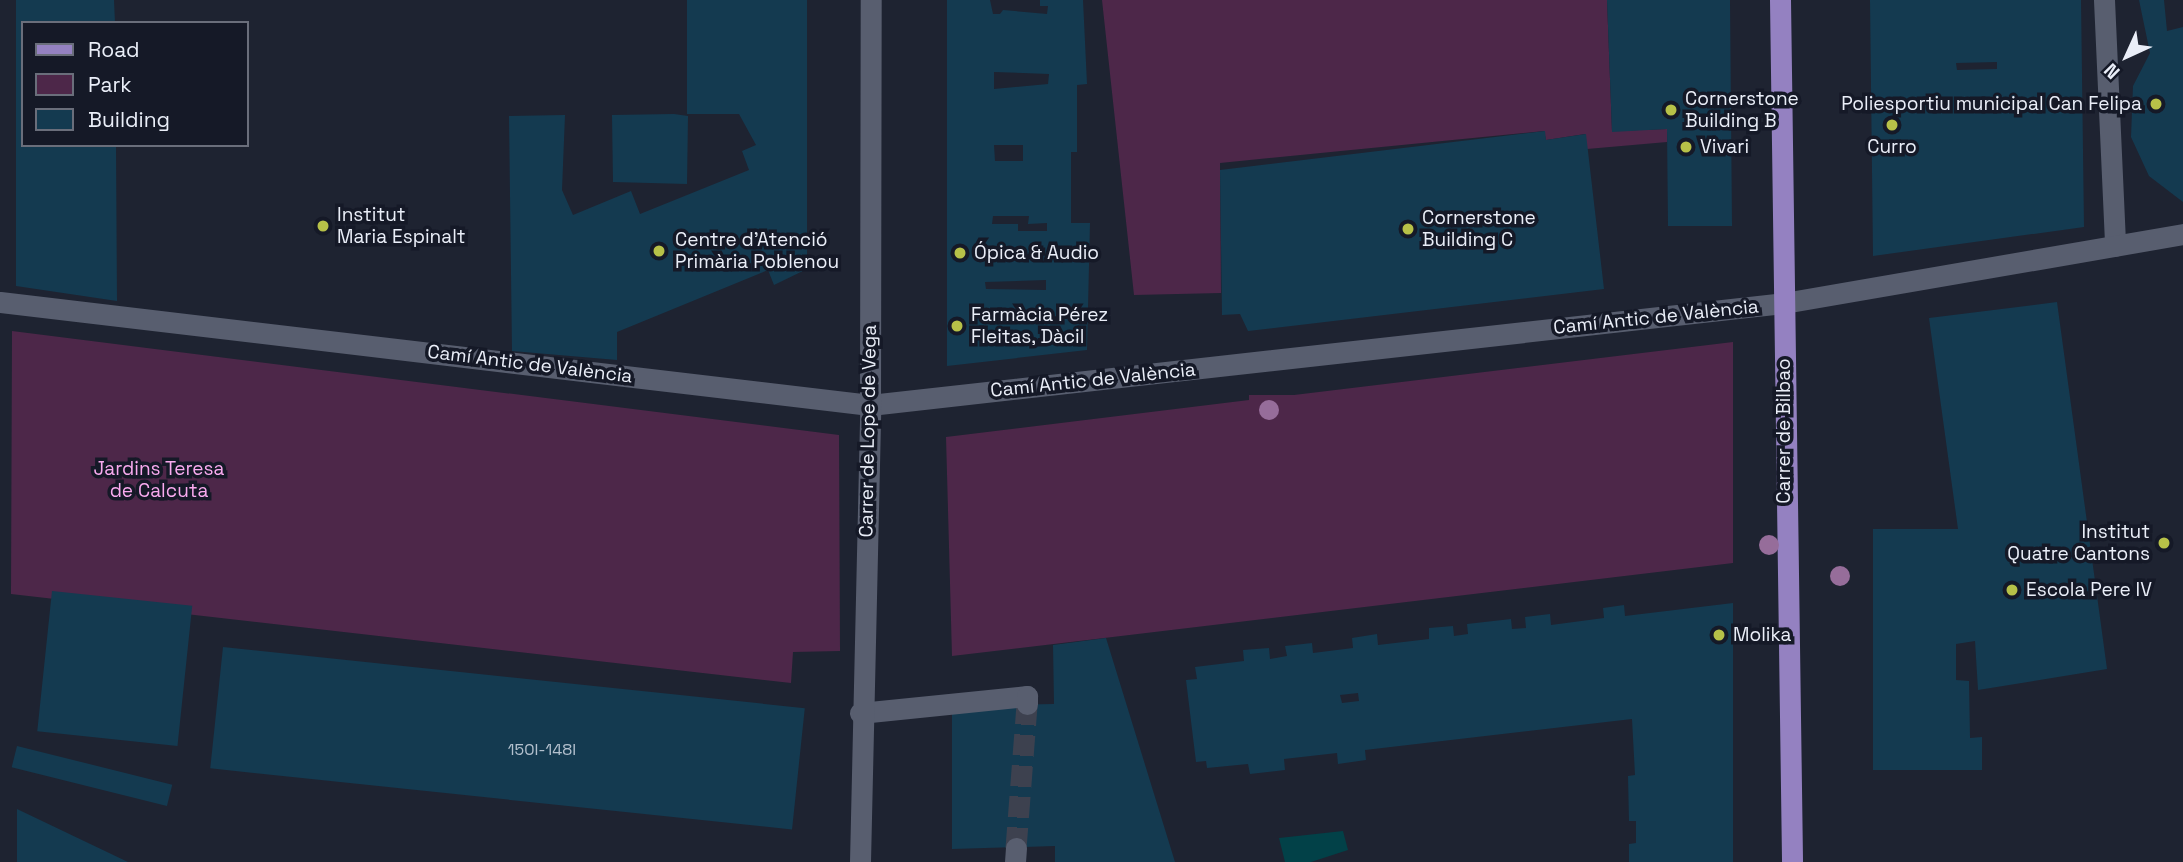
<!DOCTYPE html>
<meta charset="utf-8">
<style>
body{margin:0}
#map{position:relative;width:2183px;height:862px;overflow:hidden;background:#1e2331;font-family:"Space Grotesk",sans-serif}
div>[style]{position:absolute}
.green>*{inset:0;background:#4d2749}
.water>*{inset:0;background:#024148}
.building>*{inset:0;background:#143a50;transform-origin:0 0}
.minor-tunnel>*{height:21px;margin-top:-10.5px;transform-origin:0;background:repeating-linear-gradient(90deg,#3d414f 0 21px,transparent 0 31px)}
.minor>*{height:21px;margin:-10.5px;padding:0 10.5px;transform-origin:10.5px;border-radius:10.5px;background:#585e6f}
.major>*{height:21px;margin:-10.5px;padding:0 10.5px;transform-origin:10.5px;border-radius:10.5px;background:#9481c1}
.trees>*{width:20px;height:20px;margin:-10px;border-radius:50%;background:#966d9a}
.dots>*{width:19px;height:19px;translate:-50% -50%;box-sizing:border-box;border:4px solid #151927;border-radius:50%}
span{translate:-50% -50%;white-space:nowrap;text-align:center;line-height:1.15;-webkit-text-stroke:7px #151927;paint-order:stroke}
.number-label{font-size:16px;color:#b4c1ce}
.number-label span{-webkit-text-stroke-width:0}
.poi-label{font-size:19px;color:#eaeef8}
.left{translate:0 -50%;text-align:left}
.right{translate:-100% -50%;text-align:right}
.street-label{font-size:19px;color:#eaeef8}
.park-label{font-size:19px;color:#f9aaef}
.legend{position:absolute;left:21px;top:21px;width:228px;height:126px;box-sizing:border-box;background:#151927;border:2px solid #6a6e7b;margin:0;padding:9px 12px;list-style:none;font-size:21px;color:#eaeef8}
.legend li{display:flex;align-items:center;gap:14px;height:35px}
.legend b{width:35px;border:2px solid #6a6e7b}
.north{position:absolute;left:2092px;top:21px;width:70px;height:70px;-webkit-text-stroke:5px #151927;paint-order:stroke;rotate:225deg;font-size:19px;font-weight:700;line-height:28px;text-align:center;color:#eaeef8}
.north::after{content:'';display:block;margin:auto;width:24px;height:32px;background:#eaeef8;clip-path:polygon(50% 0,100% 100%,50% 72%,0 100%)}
</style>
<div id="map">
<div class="green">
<div style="clip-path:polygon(1102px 0,1607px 0,1612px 131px,1667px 129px,1667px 142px,1587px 149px,1585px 134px,1546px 140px,1544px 131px,1220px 163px,1221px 293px,1134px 295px)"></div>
<div style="clip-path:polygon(12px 331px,839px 435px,840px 651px,793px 652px,791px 683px,11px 594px)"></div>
<div style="clip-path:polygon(1733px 342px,1733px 563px,952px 656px,946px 437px,1249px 400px,1249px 395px,1294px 395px)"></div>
</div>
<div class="water">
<div style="clip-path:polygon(1343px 831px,1348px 850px,1311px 862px,1285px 862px,1279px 838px)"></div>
</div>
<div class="building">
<div style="clip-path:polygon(16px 0,114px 0,115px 23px,23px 23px,23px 145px,116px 145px,117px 301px,16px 286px)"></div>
<div style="clip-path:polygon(687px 0,807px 0,807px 269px,774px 285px,768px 270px,617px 332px,617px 360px,512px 351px,509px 116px,565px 115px,562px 190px,573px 215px,631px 191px,640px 214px,749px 170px,742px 151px,756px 145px,739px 114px,687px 114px)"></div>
<div style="clip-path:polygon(evenodd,947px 0,990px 0,993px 14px,1000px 14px,1003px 10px,1047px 14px,1048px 6px,1040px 6px,1040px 0,1083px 0,1087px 84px,1077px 85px,1077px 152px,1071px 152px,1071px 223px,1090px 223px,1087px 350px,947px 366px,947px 0,994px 72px,1049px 74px,1048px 84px,994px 89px,994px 72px,947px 0,994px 145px,1023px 145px,1023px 161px,995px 161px,994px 145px,947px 0,993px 216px,1029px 216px,1028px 224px,1047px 223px,1047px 231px,1018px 231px,1018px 224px,992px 224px,993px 216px,947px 0,1046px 280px,1046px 290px,986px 289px,985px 282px,1046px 280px)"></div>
<div style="clip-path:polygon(1607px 0,1730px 0,1732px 226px,1668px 226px,1667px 129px,1612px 132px)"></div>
<div style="clip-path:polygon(evenodd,1870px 0,2081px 0,2084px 227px,1873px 256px,1870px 0,1997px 62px,1997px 69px,1957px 70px,1956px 63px,1997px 62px)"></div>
<div style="clip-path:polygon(2139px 0,2164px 0,2167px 31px,2183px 27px,2183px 202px,2149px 176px,2131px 137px,2133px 86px,2150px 53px)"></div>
<div style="clip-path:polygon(674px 114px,688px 116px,687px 184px,613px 182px,612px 115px)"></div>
<div style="clip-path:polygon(1545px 131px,1546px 140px,1586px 134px,1604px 289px,1248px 331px,1240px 314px,1222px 315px,1220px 170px)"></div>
<div style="clip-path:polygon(2057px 302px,2107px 669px,1978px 690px,1975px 641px,1956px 644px,1956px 680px,1969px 681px,1970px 738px,1982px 737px,1982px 770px,1873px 770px,1873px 529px,1958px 529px,1929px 318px)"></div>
<div style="left:52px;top:591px;width:141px;height:141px;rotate:6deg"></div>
<div style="clip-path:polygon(evenodd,1733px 603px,1733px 862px,1629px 862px,1629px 844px,1636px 843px,1636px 821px,1629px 821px,1628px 776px,1635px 775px,1632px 719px,1365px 750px,1366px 760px,1338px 764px,1337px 753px,1284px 759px,1285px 770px,1250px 774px,1248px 764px,1207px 768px,1206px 761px,1196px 762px,1186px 680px,1197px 679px,1195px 667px,1244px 661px,1243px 650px,1269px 648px,1270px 659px,1287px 656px,1285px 646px,1312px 643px,1313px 653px,1353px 648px,1352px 638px,1377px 634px,1378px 645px,1429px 639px,1429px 628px,1453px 626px,1454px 636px,1468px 634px,1467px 624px,1511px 619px,1512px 629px,1526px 628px,1525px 617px,1550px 614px,1551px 625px,1604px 618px,1603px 608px,1624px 605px,1625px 616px,1733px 603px,1358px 693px,1359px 701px,1342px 703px,1340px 695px,1358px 693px)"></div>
<div style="clip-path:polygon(1106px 638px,1175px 862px,1055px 862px,1055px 846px,952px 849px,952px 706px,1054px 704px,1053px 645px)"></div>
<div style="left:223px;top:647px;width:585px;height:122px;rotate:6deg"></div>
<div style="left:17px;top:746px;width:160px;height:22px;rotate:14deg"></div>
<div style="clip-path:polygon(17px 809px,84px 841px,128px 862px,17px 862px)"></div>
</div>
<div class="minor-tunnel">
<div style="left:1016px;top:848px;width:144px;rotate:-85.6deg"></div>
</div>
<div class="minor">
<div style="left:2104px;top:0;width:246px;rotate:87.4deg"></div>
<div style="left:0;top:302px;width:876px;rotate:6.75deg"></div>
<div style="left:870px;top:405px;width:920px;rotate:-6.37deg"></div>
<div style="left:1784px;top:303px;width:405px;rotate:-9.8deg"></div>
<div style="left:860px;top:713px;width:168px;rotate:-5.8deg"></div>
<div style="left:1027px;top:696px;width:8px;rotate:90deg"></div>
<div style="left:860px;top:862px;width:457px;rotate:-88.7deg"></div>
<div style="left:870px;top:405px;width:405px;rotate:-89.9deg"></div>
<div style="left:1015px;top:862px;width:14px;rotate:-86deg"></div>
</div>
<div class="major">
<div style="left:1780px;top:0;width:862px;rotate:89.2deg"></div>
</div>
<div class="trees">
<div style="left:1269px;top:410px"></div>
<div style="left:1769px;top:545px"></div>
<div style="left:1840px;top:576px"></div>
</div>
<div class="dots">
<div style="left:2156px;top:104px;background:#b7c148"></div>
<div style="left:1671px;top:110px;background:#b7c148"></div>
<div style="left:1892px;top:125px;background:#b7c148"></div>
<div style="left:1686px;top:147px;background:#b7c148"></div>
<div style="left:323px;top:226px;background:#b7c148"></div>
<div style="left:1408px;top:229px;background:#b7c148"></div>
<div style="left:659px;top:251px;background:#b7c148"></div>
<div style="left:960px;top:253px;background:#b7c148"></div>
<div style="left:957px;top:326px;background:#b7c148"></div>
<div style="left:2164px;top:543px;background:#b7c148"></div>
<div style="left:2012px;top:590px;background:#b7c148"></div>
<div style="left:1719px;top:635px;background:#b7c148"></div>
</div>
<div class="number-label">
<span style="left:542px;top:750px">150I-148I</span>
</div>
<div class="poi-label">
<span class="left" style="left:1685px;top:110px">Cornerstone<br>Building B</span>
<span class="right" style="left:2142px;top:104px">Poliesportiu municipal Can Felipa</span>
<span class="left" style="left:1700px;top:147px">Vivari</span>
<span style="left:1892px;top:147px">Curro</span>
<span class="left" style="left:337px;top:226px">Institut<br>Maria Espinalt</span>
<span class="left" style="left:1422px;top:229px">Cornerstone<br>Building C</span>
<span class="left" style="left:675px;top:251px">Centre d'Atenció<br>Primària Poblenou</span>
<span class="left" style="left:974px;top:253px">Ópica &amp; Audio</span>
<span class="left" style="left:971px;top:326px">Farmàcia Pérez<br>Fleitas, Dàcil</span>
<span class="right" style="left:2150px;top:543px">Institut<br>Quatre Cantons</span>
<span class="left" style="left:2026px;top:590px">Escola Pere IV</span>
<span class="left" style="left:1733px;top:635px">Molika</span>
</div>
<div class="street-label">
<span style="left:1656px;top:317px;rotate:-6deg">Camí Antic de València</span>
<span style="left:530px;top:364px;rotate:7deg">Camí Antic de València</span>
<span style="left:1093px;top:380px;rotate:-6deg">Camí Antic de València</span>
<span style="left:868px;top:431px;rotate:-89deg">Carrer de Lope de Vega</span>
<span style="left:1784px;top:431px;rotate:-90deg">Carrer de Bilbao</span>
</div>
<div class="park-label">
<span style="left:159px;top:480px">Jardins Teresa<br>de Calcuta</span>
</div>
<ul class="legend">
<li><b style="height:9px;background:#9481c1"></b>Road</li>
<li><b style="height:19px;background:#4d2749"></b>Park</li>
<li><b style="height:19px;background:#143a50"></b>Building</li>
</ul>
<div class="north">N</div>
</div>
